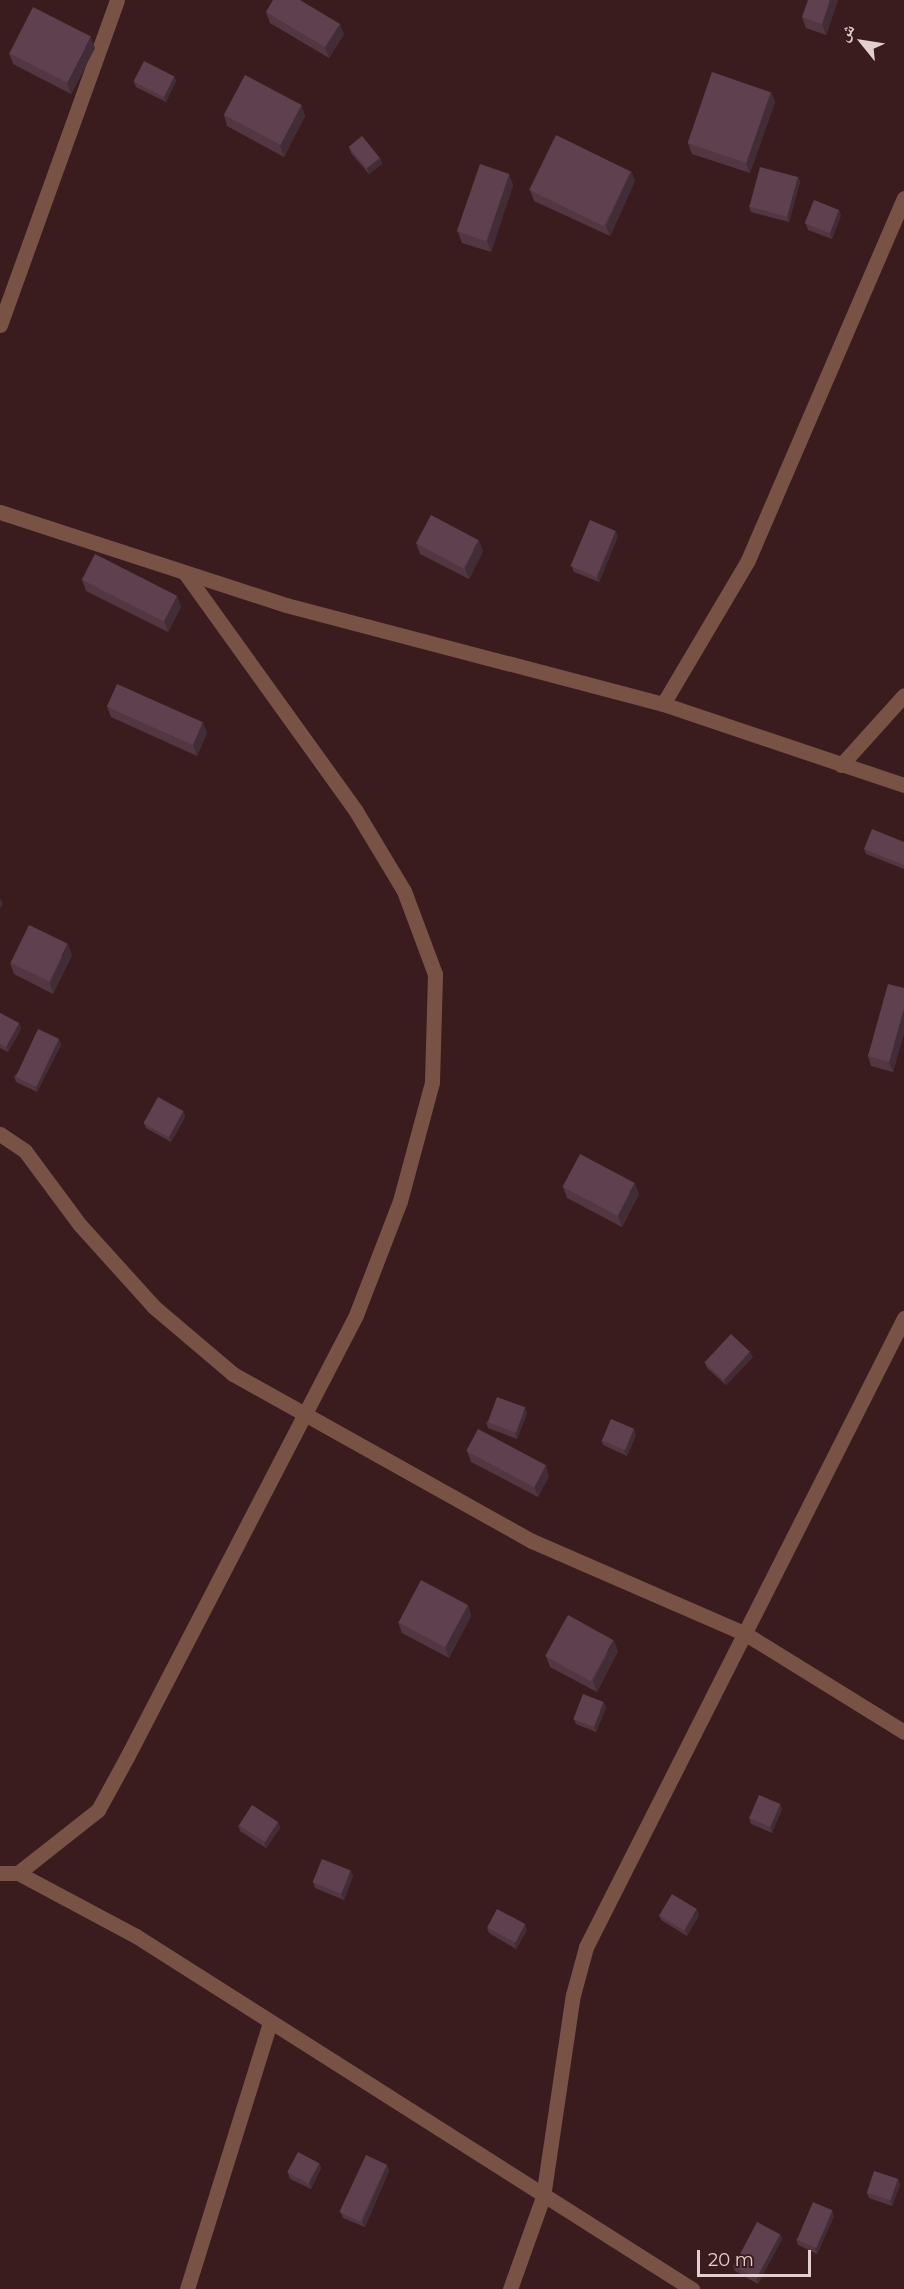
<!DOCTYPE html>
<meta charset="utf-8">
<style>
body{margin:0}
#map{position:relative;width:904px;height:2289px;overflow:hidden;background:#3a1c1e;font-family:Montserrat,"Noto Naskh Arabic",sans-serif}
div>[style]{position:absolute}
.street>*{height:15px;margin:-7.5px;padding:0 7.5px;transform-origin:7.5px;border-radius:7.5px;background:#785245}
.wall>*{inset:0;background:#523743}
.shaded-wall>*{inset:0;background:#422d37}
.building>*{inset:0;background:#5f404e;transform-origin:0 0}
span{translate:-50% -50%;white-space:nowrap;text-align:center;line-height:1.15;-webkit-text-stroke:4.5px #3a1c1e;paint-order:stroke}
.north{position:absolute;left:832px;top:12px;width:60px;height:60px;-webkit-text-stroke:4px #3a1c1e;paint-order:stroke;rotate:300deg;font-size:16px;font-weight:700;line-height:24px;text-align:center;color:#e4cfcf}
.north::after{content:'';display:block;margin:auto;width:21px;height:27px;background:#e4cfcf;clip-path:polygon(50% 0,100% 100%,50% 72%,0 100%)}
.scale{position:absolute;left:697px;top:2250px;width:114px;height:27px;box-sizing:border-box;border:3px solid #e4cfcf;border-top:0;padding-left:8px;font-size:18px;line-height:21px;white-space:nowrap;color:#e4cfcf;-webkit-text-stroke:4px #3a1c1e;paint-order:stroke}
</style>
<div id="map">
<div class="street">
<div style="left:0;top:325px;width:345px;rotate:-70.2deg"></div>
<div style="left:0;top:512px;width:301px;rotate:18deg"></div>
<div style="left:286px;top:605px;width:390px;rotate:14.7deg"></div>
<div style="left:663px;top:704px;width:254px;rotate:18.6deg"></div>
<div style="left:663px;top:704px;width:167px;rotate:-59.4deg"></div>
<div style="left:748px;top:560px;width:394px;rotate:-66.7deg"></div>
<div style="left:841px;top:765px;width:94px;rotate:-48deg"></div>
<div style="left:0;top:1134px;width:30px;rotate:34deg"></div>
<div style="left:25px;top:1151px;width:92px;rotate:53.4deg"></div>
<div style="left:80px;top:1225px;width:110px;rotate:47.9deg"></div>
<div style="left:154px;top:1307px;width:104px;rotate:40.3deg"></div>
<div style="left:233px;top:1374px;width:342px;rotate:29.2deg"></div>
<div style="left:532px;top:1541px;width:231px;rotate:23.5deg"></div>
<div style="left:744px;top:1633px;width:188px;rotate:31.7deg"></div>
<div style="left:0;top:1873px;width:18px"></div>
<div style="left:18px;top:1873px;width:102px;rotate:-38.2deg"></div>
<div style="left:98px;top:1810px;width:60px;rotate:-61.3deg"></div>
<div style="left:127px;top:1757px;width:498px;rotate:-62.6deg"></div>
<div style="left:356px;top:1315px;width:122px;rotate:-68.9deg"></div>
<div style="left:400px;top:1201px;width:123px;rotate:-74.9deg"></div>
<div style="left:432px;top:1082px;width:108px;rotate:-88.4deg"></div>
<div style="left:435px;top:974px;width:89px;rotate:-110.5deg"></div>
<div style="left:404px;top:891px;width:93px;rotate:-121deg"></div>
<div style="left:356px;top:811px;width:292px;rotate:-125.7deg"></div>
<div style="left:18px;top:1873px;width:134px;rotate:28.1deg"></div>
<div style="left:136px;top:1936px;width:659px;rotate:32.41deg"></div>
<div style="left:187px;top:2289px;width:276px;rotate:-72.7deg"></div>
<div style="left:510px;top:2289px;width:98px;rotate:-70.3deg"></div>
<div style="left:543px;top:2197px;width:204px;rotate:-81.6deg"></div>
<div style="left:573px;top:1995px;width:50px;rotate:-74.8deg"></div>
<div style="left:586px;top:1947px;width:705px;rotate:-63.18deg"></div>
</div>
<div class="wall">
<div style="clip-path:polygon(838px 0,826px 35px,806px 28px,802px 17px)"></div>
<div style="clip-path:polygon(266px 12px,344px 34px,329px 58px,270px 23px)"></div>
<div style="clip-path:polygon(95px 48px,71px 94px,13px 64px,9px 53px)"></div>
<div style="clip-path:polygon(174px 76px,176px 81px,166px 102px,136px 87px,134px 82px)"></div>
<div style="clip-path:polygon(771px 92px,775px 102px,750px 173px,692px 154px,688px 143px)"></div>
<div style="clip-path:polygon(301px 105px,305px 116px,284px 157px,227px 126px,224px 115px)"></div>
<div style="clip-path:polygon(349px 147px,380px 158px,382px 164px,369px 174px,351px 153px)"></div>
<div style="clip-path:polygon(631px 171px,635px 181px,610px 236px,534px 201px,530px 190px)"></div>
<div style="clip-path:polygon(509px 174px,513px 185px,491px 252px,462px 243px,458px 232px)"></div>
<div style="clip-path:polygon(798px 177px,800px 182px,789px 222px,751px 212px,749px 206px)"></div>
<div style="clip-path:polygon(841px 215px,832px 239px,808px 230px,806px 224px)"></div>
<div style="clip-path:polygon(618px 536px,599px 582px,574px 572px,572px 567px)"></div>
<div style="clip-path:polygon(416px 543px,483px 551px,469px 579px,420px 554px)"></div>
<div style="clip-path:polygon(82px 580px,177px 596px,181px 607px,168px 632px,86px 591px)"></div>
<div style="clip-path:polygon(107px 707px,207px 733px,197px 756px,111px 717px)"></div>
<div style="clip-path:polygon(904px 842px,904px 869px,866px 854px,864px 849px)"></div>
<div style="clip-path:polygon(72px 955px,53px 994px,14px 974px,10px 963px)"></div>
<div style="clip-path:polygon(904px 988px,904px 1033px,893px 1072px,871px 1066px,868px 1056px)"></div>
<div style="clip-path:polygon(0 1013px,19px 1023px,21px 1029px,8px 1052px,0 1048px)"></div>
<div style="clip-path:polygon(59px 1039px,61px 1045px,37px 1092px,16px 1082px,14px 1076px)"></div>
<div style="clip-path:polygon(183px 1111px,185px 1117px,171px 1142px,146px 1128px,144px 1123px)"></div>
<div style="clip-path:polygon(563px 1187px,639px 1194px,622px 1227px,567px 1198px)"></div>
<div style="clip-path:polygon(753px 1357px,726px 1385px,707px 1368px,705px 1363px)"></div>
<div style="clip-path:polygon(527px 1413px,517px 1439px,488px 1428px,486px 1422px)"></div>
<div style="clip-path:polygon(636px 1435px,627px 1456px,603px 1445px,601px 1440px)"></div>
<div style="clip-path:polygon(467px 1451px,549px 1476px,538px 1497px,471px 1462px)"></div>
<div style="clip-path:polygon(468px 1605px,471px 1616px,449px 1658px,402px 1633px,398px 1622px)"></div>
<div style="clip-path:polygon(618px 1651px,597px 1692px,550px 1667px,546px 1656px)"></div>
<div style="clip-path:polygon(606px 1708px,596px 1732px,576px 1724px,574px 1719px)"></div>
<div style="clip-path:polygon(780px 1804px,782px 1809px,772px 1833px,751px 1824px,749px 1818px)"></div>
<div style="clip-path:polygon(278px 1822px,280px 1828px,266px 1848px,240px 1831px,238px 1825px)"></div>
<div style="clip-path:polygon(353px 1876px,344px 1900px,315px 1888px,313px 1882px)"></div>
<div style="clip-path:polygon(659px 1915px,699px 1915px,687px 1936px,661px 1920px)"></div>
<div style="clip-path:polygon(487px 1928px,527px 1930px,516px 1949px,489px 1933px)"></div>
<div style="clip-path:polygon(319px 2163px,321px 2168px,311px 2189px,290px 2179px,288px 2173px)"></div>
<div style="clip-path:polygon(387px 2165px,389px 2171px,365px 2227px,343px 2218px,341px 2213px)"></div>
<div style="clip-path:polygon(898px 2179px,900px 2185px,892px 2206px,869px 2198px,867px 2193px)"></div>
<div style="clip-path:polygon(834px 2216px,817px 2254px,798px 2245px,796px 2239px)"></div>
<div style="clip-path:polygon(780px 2234px,782px 2239px,758px 2284px,735px 2271px,733px 2266px)"></div>
</div>
<div class="shaded-wall">
<div style="clip-path:polygon(830px 0,838px 0,826px 35px,822px 24px)"></div>
<div style="clip-path:polygon(340px 24px,344px 34px,329px 58px,325px 47px)"></div>
<div style="clip-path:polygon(91px 37px,95px 48px,71px 94px,67px 83px)"></div>
<div style="clip-path:polygon(174px 76px,176px 81px,166px 102px,164px 97px)"></div>
<div style="clip-path:polygon(771px 92px,775px 102px,750px 173px,746px 163px)"></div>
<div style="clip-path:polygon(301px 105px,305px 116px,284px 157px,280px 146px)"></div>
<div style="clip-path:polygon(380px 158px,382px 164px,369px 174px,367px 168px)"></div>
<div style="clip-path:polygon(631px 171px,635px 181px,610px 236px,606px 226px)"></div>
<div style="clip-path:polygon(509px 174px,513px 185px,491px 252px,487px 241px)"></div>
<div style="clip-path:polygon(798px 177px,800px 182px,789px 222px,787px 216px)"></div>
<div style="clip-path:polygon(839px 210px,841px 215px,832px 239px,830px 233px)"></div>
<div style="clip-path:polygon(616px 531px,618px 536px,599px 582px,597px 577px)"></div>
<div style="clip-path:polygon(479px 540px,483px 551px,469px 579px,465px 568px)"></div>
<div style="clip-path:polygon(177px 596px,181px 607px,168px 632px,164px 621px)"></div>
<div style="clip-path:polygon(203px 722px,207px 733px,197px 756px,193px 745px)"></div>
<div style="clip-path:polygon(1px 899px,3px 904px,0 909px,0 900px)"></div>
<div style="clip-path:polygon(68px 944px,72px 955px,53px 994px,50px 983px)"></div>
<div style="clip-path:polygon(904px 1008px,904px 1033px,893px 1072px,889px 1062px)"></div>
<div style="clip-path:polygon(19px 1023px,21px 1029px,8px 1052px,6px 1047px)"></div>
<div style="clip-path:polygon(59px 1039px,61px 1045px,37px 1092px,35px 1087px)"></div>
<div style="clip-path:polygon(183px 1111px,185px 1117px,171px 1142px,169px 1137px)"></div>
<div style="clip-path:polygon(635px 1183px,639px 1194px,622px 1227px,618px 1216px)"></div>
<div style="clip-path:polygon(750px 1352px,753px 1357px,726px 1385px,724px 1380px)"></div>
<div style="clip-path:polygon(525px 1407px,527px 1413px,517px 1439px,515px 1433px)"></div>
<div style="clip-path:polygon(634px 1429px,636px 1435px,627px 1456px,624px 1451px)"></div>
<div style="clip-path:polygon(546px 1465px,549px 1476px,538px 1497px,534px 1486px)"></div>
<div style="clip-path:polygon(468px 1605px,471px 1616px,449px 1658px,445px 1647px)"></div>
<div style="clip-path:polygon(614px 1640px,618px 1651px,597px 1692px,593px 1681px)"></div>
<div style="clip-path:polygon(604px 1702px,606px 1708px,596px 1732px,594px 1726px)"></div>
<div style="clip-path:polygon(780px 1804px,782px 1809px,772px 1833px,770px 1827px)"></div>
<div style="clip-path:polygon(278px 1822px,280px 1828px,266px 1848px,264px 1843px)"></div>
<div style="clip-path:polygon(351px 1871px,353px 1876px,344px 1900px,341px 1894px)"></div>
<div style="clip-path:polygon(697px 1909px,699px 1915px,687px 1936px,685px 1930px)"></div>
<div style="clip-path:polygon(525px 1924px,527px 1930px,516px 1949px,514px 1943px)"></div>
<div style="clip-path:polygon(319px 2163px,321px 2168px,311px 2189px,309px 2183px)"></div>
<div style="clip-path:polygon(387px 2165px,389px 2171px,365px 2227px,362px 2222px)"></div>
<div style="clip-path:polygon(898px 2179px,900px 2185px,892px 2206px,890px 2200px)"></div>
<div style="clip-path:polygon(832px 2210px,834px 2216px,817px 2254px,815px 2248px)"></div>
<div style="clip-path:polygon(780px 2234px,782px 2239px,758px 2284px,756px 2278px)"></div>
</div>
<div class="building">
<div style="clip-path:polygon(273px 0,300px 0,340px 24px,325px 47px,266px 12px)"></div>
<div style="clip-path:polygon(808px 0,830px 0,822px 24px,802px 17px)"></div>
<div style="left:33px;top:7px;width:65px;height:52px;rotate:27deg"></div>
<div style="left:144px;top:61px;width:34px;height:23px;rotate:27deg"></div>
<div style="left:712px;top:72px;width:62px;height:75px;rotate:19deg"></div>
<div style="left:245px;top:75px;width:64px;height:45px;rotate:28deg"></div>
<div style="left:556px;top:135px;width:83px;height:61px;rotate:26deg"></div>
<div style="left:362px;top:136px;width:28px;height:17px;rotate:51deg"></div>
<div style="left:480px;top:164px;width:31px;height:71px;rotate:19deg"></div>
<div style="left:760px;top:167px;width:39px;height:41px;rotate:15deg"></div>
<div style="left:814px;top:200px;width:27px;height:25px;rotate:22deg"></div>
<div style="left:431px;top:515px;width:54px;height:32px;rotate:28deg"></div>
<div style="left:590px;top:520px;width:28px;height:50px;rotate:23deg"></div>
<div style="left:95px;top:554px;width:92px;height:29px;rotate:27deg"></div>
<div style="left:117px;top:684px;width:94px;height:25px;rotate:24deg"></div>
<div style="clip-path:polygon(872px 829px,904px 842px,904px 865px,864px 849px)"></div>
<div style="left:29px;top:925px;width:43px;height:42px;rotate:26deg"></div>
<div style="clip-path:polygon(888px 984px,904px 988px,904px 1008px,889px 1062px,868px 1056px)"></div>
<div style="clip-path:polygon(0 1013px,19px 1023px,6px 1047px,0 1044px)"></div>
<div style="left:38px;top:1029px;width:23px;height:53px;rotate:25deg"></div>
<div style="left:158px;top:1097px;width:29px;height:30px;rotate:29deg"></div>
<div style="left:580px;top:1154px;width:62px;height:37px;rotate:28deg"></div>
<div style="left:731px;top:1334px;width:26px;height:39px;rotate:43deg"></div>
<div style="left:497px;top:1397px;width:30px;height:27px;rotate:20deg"></div>
<div style="left:611px;top:1419px;width:25px;height:23px;rotate:23deg"></div>
<div style="left:478px;top:1429px;width:77px;height:25px;rotate:28deg"></div>
<div style="left:421px;top:1580px;width:53px;height:48px;rotate:28deg"></div>
<div style="left:568px;top:1615px;width:52px;height:47px;rotate:29deg"></div>
<div style="left:583px;top:1694px;width:22px;height:27px;rotate:21deg"></div>
<div style="left:759px;top:1795px;width:23px;height:25px;rotate:23deg"></div>
<div style="left:252px;top:1805px;width:31px;height:24px;rotate:33deg"></div>
<div style="left:322px;top:1859px;width:31px;height:25px;rotate:22deg"></div>
<div style="left:672px;top:1894px;width:29px;height:25px;rotate:31deg"></div>
<div style="left:497px;top:1909px;width:32px;height:21px;rotate:28deg"></div>
<div style="left:298px;top:2152px;width:24px;height:23px;rotate:28deg"></div>
<div style="left:366px;top:2155px;width:23px;height:63px;rotate:25deg"></div>
<div style="left:874px;top:2171px;width:25px;height:23px;rotate:18deg"></div>
<div style="left:813px;top:2202px;width:21px;height:41px;rotate:23deg"></div>
<div style="left:757px;top:2222px;width:26px;height:50px;rotate:28deg"></div>
</div>
<div class="north">ش</div>
<div class="scale">20 m</div>
</div>
